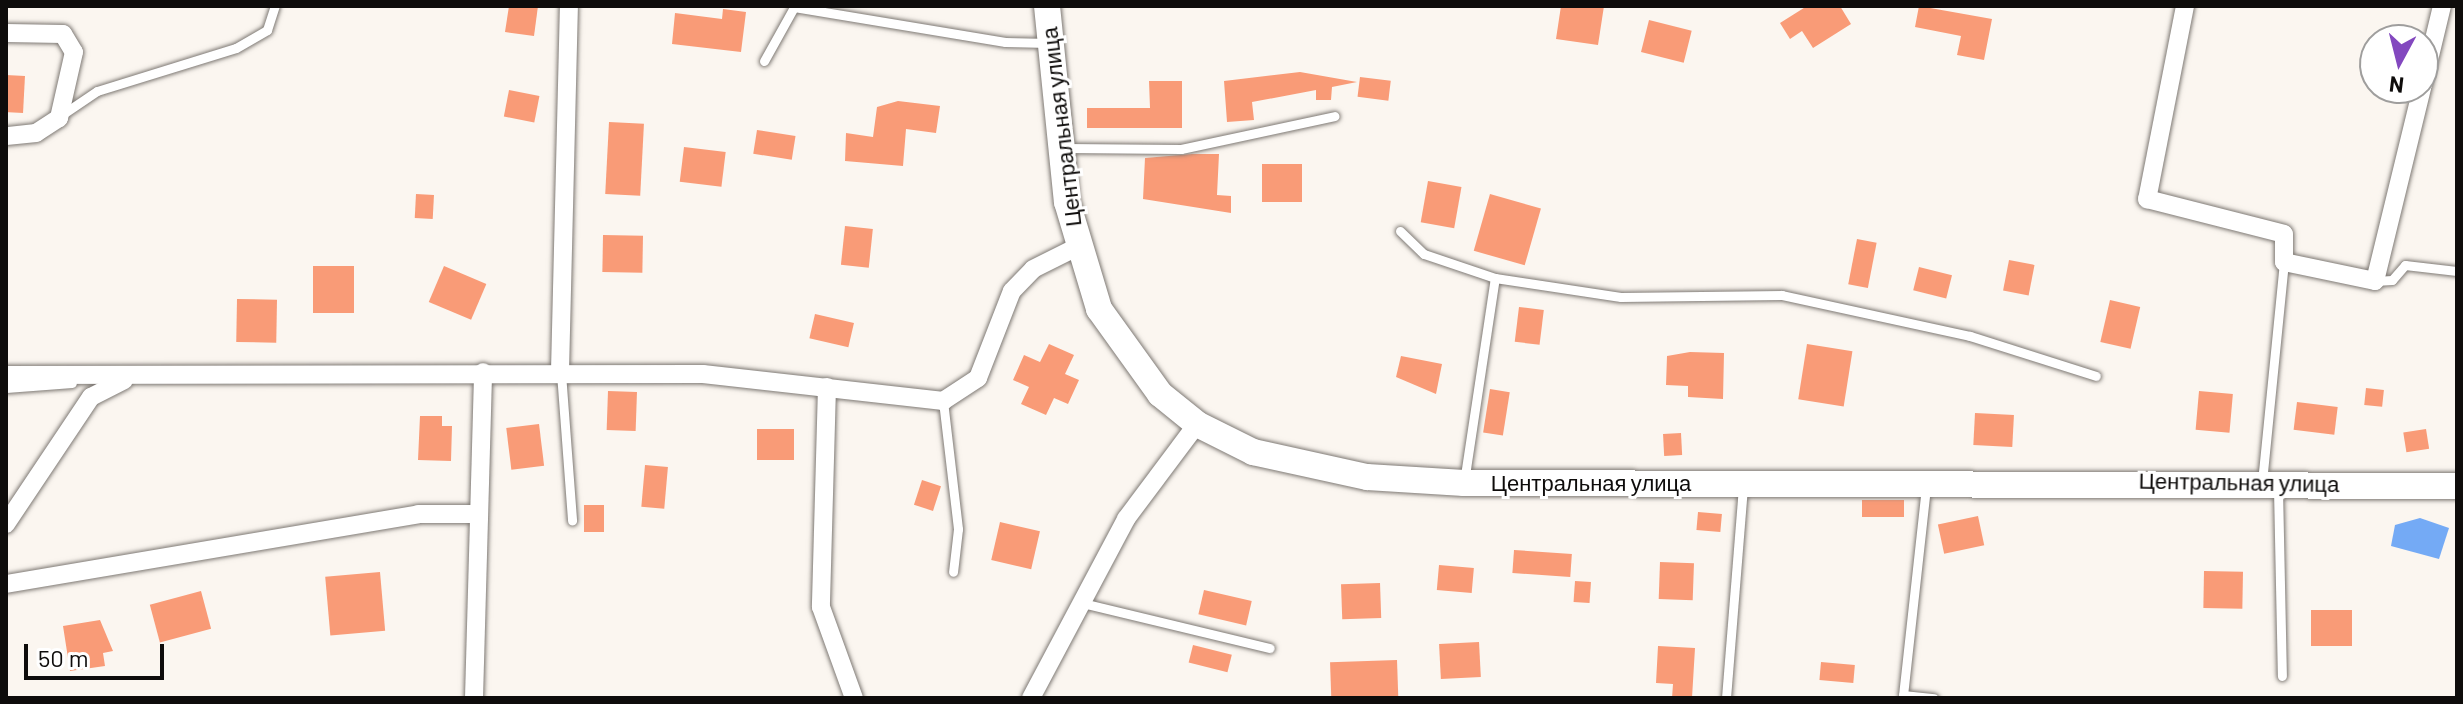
<!DOCTYPE html>
<meta charset="utf-8">
<style>
body{margin:0}
#map{position:relative;width:2463px;height:704px;overflow:hidden;background:#fbf6f0;font-family:Barlow,sans-serif}
div>[style]{position:absolute}
.water>*{inset:0;background:#74aaf5}
.building>*{inset:0;background:#f99b77;transform-origin:0 0}
.roads{filter:drop-shadow(0 0 2px #7e7974) drop-shadow(0 0 2px #7e7974)}
.lane>*{height:9px;margin:-4.5px;padding:0 4.5px;transform-origin:4.5px;border-radius:4.5px;background:#fff}
.street>*{height:18px;margin:-9px;padding:0 9px;transform-origin:9px;border-radius:9px;background:#fff}
.secondary>*{height:26px;margin:-13px;padding:0 13px;transform-origin:13px;border-radius:13px;background:#fff}
span{translate:-50% -50%;white-space:nowrap;text-align:center;line-height:1.15;-webkit-text-stroke:6px #fff;paint-order:stroke}
.street-label{font-size:22px;color:#0e0c0b}
.frame{position:absolute;inset:0;border:8px solid #0e0c0b;pointer-events:none}
.north{position:absolute;left:2359px;top:24px;width:80px;height:80px;box-sizing:border-box;background:#fff;border:2px solid #9f9e9d;border-radius:50%;rotate:187deg;font-size:22px;font-weight:700;line-height:32px;text-align:center;color:#0e0c0b}
.north::after{content:'';display:block;margin:auto;width:28px;height:36px;background:#8348bf;clip-path:polygon(50% 0,100% 100%,50% 72%,0 100%)}
.scale{position:absolute;left:24px;top:644px;width:140px;height:36px;box-sizing:border-box;border:4px solid #0e0c0b;border-top:0;padding-left:10px;font-size:24px;line-height:28px;white-space:nowrap;color:#0e0c0b;-webkit-text-stroke:6px #fff;paint-order:stroke}
</style>
<div id="map">
<div class="water">
<div style="clip-path:polygon(2420px 518px,2449px 528px,2439px 559px,2391px 546px,2395px 525px)"></div>
</div>
<div class="building">
<div style="clip-path:polygon(509px 6px,538px 6px,534px 36px,505px 32px)"></div>
<div style="clip-path:polygon(1561px 6px,1604px 6px,1598px 45px,1556px 39px)"></div>
<div style="clip-path:polygon(1807px 6px,1840px 6px,1851px 24px,1813px 48px,1802px 31px,1790px 39px,1780px 23px)"></div>
<div style="clip-path:polygon(1919px 6px,1992px 19px,1984px 60px,1957px 55px,1961px 36px,1915px 27px)"></div>
<div style="clip-path:polygon(723px 9px,746px 12px,741px 52px,672px 44px,675px 13px,722px 19px)"></div>
<div style="left:1649px;top:20px;width:44px;height:33px;rotate:14deg"></div>
<div style="clip-path:polygon(1300px 72px,1357px 82px,1332px 87px,1331px 100px,1316px 100px,1316px 90px,1252px 102px,1254px 120px,1227px 122px,1224px 81px)"></div>
<div style="left:6px;top:75px;width:19px;height:37px;rotate:3deg"></div>
<div style="left:1360px;top:77px;width:31px;height:20px;rotate:7deg"></div>
<div style="clip-path:polygon(1149px 81px,1182px 81px,1182px 128px,1087px 128px,1087px 108px,1150px 108px)"></div>
<div style="left:509px;top:90px;width:31px;height:27px;rotate:11deg"></div>
<div style="clip-path:polygon(898px 101px,940px 106px,936px 133px,906px 129px,903px 166px,845px 161px,846px 133px,873px 137px,877px 107px)"></div>
<div style="left:609px;top:122px;width:35px;height:72px;rotate:3deg"></div>
<div style="left:757px;top:130px;width:39px;height:24px;rotate:9deg"></div>
<div style="left:684px;top:147px;width:42px;height:35px;rotate:7deg"></div>
<div style="clip-path:polygon(1192px 154px,1219px 154px,1217px 195px,1231px 196px,1231px 213px,1143px 199px,1145px 158px)"></div>
<div style="left:1262px;top:164px;width:40px;height:38px"></div>
<div style="left:1428px;top:181px;width:34px;height:42px;rotate:10deg"></div>
<div style="left:416px;top:194px;width:18px;height:24px;rotate:3deg"></div>
<div style="left:1490px;top:194px;width:53px;height:59px;rotate:16deg"></div>
<div style="left:845px;top:226px;width:28px;height:39px;rotate:6deg"></div>
<div style="left:603px;top:235px;width:40px;height:37px;rotate:1deg"></div>
<div style="left:1857px;top:239px;width:20px;height:46px;rotate:11deg"></div>
<div style="left:2009px;top:260px;width:26px;height:31px;rotate:11deg"></div>
<div style="left:313px;top:266px;width:41px;height:47px"></div>
<div style="left:444px;top:266px;width:46px;height:39px;rotate:23deg"></div>
<div style="left:1919px;top:267px;width:34px;height:24px;rotate:14deg"></div>
<div style="left:237px;top:299px;width:40px;height:43px;rotate:1deg"></div>
<div style="left:2110px;top:300px;width:31px;height:43px;rotate:13deg"></div>
<div style="left:1519px;top:307px;width:25px;height:35px;rotate:7deg"></div>
<div style="left:815px;top:314px;width:40px;height:25px;rotate:13deg"></div>
<div style="clip-path:polygon(1049px 344px,1074px 355px,1065px 374px,1079px 380px,1068px 404px,1054px 398px,1046px 415px,1021px 404px,1029px 387px,1013px 380px,1024px 355px,1040px 362px)"></div>
<div style="left:1807px;top:344px;width:46px;height:56px;rotate:9deg"></div>
<div style="clip-path:polygon(1690px 352px,1724px 353px,1723px 399px,1688px 397px,1688px 386px,1666px 385px,1667px 356px)"></div>
<div style="clip-path:polygon(1401px 356px,1442px 364px,1436px 394px,1396px 377px)"></div>
<div style="left:2366px;top:388px;width:18px;height:17px;rotate:6deg"></div>
<div style="left:1490px;top:389px;width:20px;height:44px;rotate:9deg"></div>
<div style="left:608px;top:391px;width:29px;height:39px;rotate:2deg"></div>
<div style="left:2199px;top:391px;width:34px;height:39px;rotate:5deg"></div>
<div style="left:2297px;top:402px;width:41px;height:28px;rotate:7deg"></div>
<div style="left:1975px;top:413px;width:39px;height:32px;rotate:3deg"></div>
<div style="clip-path:polygon(420px 416px,442px 416px,442px 426px,452px 426px,451px 461px,418px 460px)"></div>
<div style="left:539px;top:424px;width:42px;height:33px;rotate:83deg"></div>
<div style="left:757px;top:429px;width:37px;height:31px"></div>
<div style="left:2426px;top:429px;width:20px;height:23px;rotate:81deg"></div>
<div style="left:1681px;top:433px;width:22px;height:18px;rotate:87deg"></div>
<div style="left:645px;top:465px;width:23px;height:42px;rotate:5deg"></div>
<div style="left:922px;top:480px;width:20px;height:26px;rotate:18deg"></div>
<div style="left:1862px;top:500px;width:42px;height:17px"></div>
<div style="left:584px;top:505px;width:20px;height:27px"></div>
<div style="left:1698px;top:512px;width:24px;height:18px;rotate:5deg"></div>
<div style="left:1978px;top:516px;width:30px;height:41px;rotate:78deg"></div>
<div style="left:1000px;top:522px;width:41px;height:39px;rotate:13deg"></div>
<div style="left:1514px;top:550px;width:58px;height:23px;rotate:4deg"></div>
<div style="left:1660px;top:562px;width:34px;height:37px;rotate:2deg"></div>
<div style="left:1439px;top:565px;width:35px;height:25px;rotate:5deg"></div>
<div style="left:2204px;top:571px;width:39px;height:37px;rotate:1deg"></div>
<div style="left:380px;top:572px;width:59px;height:55px;rotate:85deg"></div>
<div style="left:1575px;top:581px;width:16px;height:21px;rotate:4deg"></div>
<div style="left:1380px;top:583px;width:35px;height:39px;rotate:88deg"></div>
<div style="left:1204px;top:590px;width:49px;height:25px;rotate:13deg"></div>
<div style="left:201px;top:591px;width:39px;height:53px;rotate:75deg"></div>
<div style="left:2311px;top:610px;width:41px;height:36px"></div>
<div style="clip-path:polygon(100px 620px,113px 651px,103px 653px,105px 666px,70px 671px,63px 626px)"></div>
<div style="left:1479px;top:642px;width:35px;height:40px;rotate:87deg"></div>
<div style="left:1193px;top:645px;width:40px;height:18px;rotate:14deg"></div>
<div style="clip-path:polygon(1658px 646px,1695px 648px,1692px 698px,1672px 698px,1673px 684px,1656px 683px)"></div>
<div style="left:1397px;top:660px;width:38px;height:67px;rotate:88deg"></div>
<div style="left:1821px;top:662px;width:34px;height:18px;rotate:5deg"></div>
</div>
<div class="roads">
<div class="lane">
<div style="left:764px;top:61px;width:62px;rotate:-60.9deg"></div>
<div style="left:794px;top:7px;width:214px;rotate:9.4deg"></div>
<div style="left:1005px;top:42px;width:44px;rotate:1.3deg"></div>
<div style="left:63px;top:114px;width:41px;rotate:-34.1deg"></div>
<div style="left:97px;top:91px;width:145px;rotate:-17.2deg"></div>
<div style="left:236px;top:48px;width:36px;rotate:-30deg"></div>
<div style="left:267px;top:30px;width:25px;rotate:-72deg"></div>
<div style="left:1066px;top:148px;width:115px;rotate:0.5deg"></div>
<div style="left:1181px;top:149px;width:157px;rotate:-12.1deg"></div>
<div style="left:1400px;top:231px;width:33px;rotate:44deg"></div>
<div style="left:1424px;top:254px;width:75px;rotate:18.7deg"></div>
<div style="left:2375px;top:281px;width:17px;rotate:-3deg"></div>
<div style="left:2392px;top:280px;width:20px;rotate:-49deg"></div>
<div style="left:2405px;top:265px;width:52px;rotate:6.6deg"></div>
<div style="left:561px;top:373px;width:148px;rotate:85.7deg"></div>
<div style="left:6px;top:388px;width:66px;rotate:-4.3deg"></div>
<div style="left:943px;top:401px;width:129px;rotate:83.3deg"></div>
<div style="left:958px;top:529px;width:43px;rotate:96.6deg"></div>
<div style="left:1464px;top:482px;width:206px;rotate:-81.4deg"></div>
<div style="left:1495px;top:278px;width:127px;rotate:8.6deg"></div>
<div style="left:1621px;top:297px;width:161px;rotate:-0.7deg"></div>
<div style="left:1782px;top:295px;width:192px;rotate:12.3deg"></div>
<div style="left:1970px;top:336px;width:132px;rotate:17.6deg"></div>
<div style="left:2262px;top:482px;width:221px;rotate:-84.3deg"></div>
<div style="left:1926px;top:487px;width:209px;rotate:96.3deg"></div>
<div style="left:1903px;top:695px;width:31px;rotate:6deg"></div>
<div style="left:2278px;top:489px;width:187px;rotate:88.8deg"></div>
<div style="left:1082px;top:603px;width:193px;rotate:13.5deg"></div>
<div style="left:1726px;top:698px;width:212px;rotate:-85.4deg"></div>
</div>
<div class="street">
<div style="left:2185px;top:6px;width:197px;rotate:101.1deg"></div>
<div style="left:2147px;top:199px;width:141px;rotate:14.3deg"></div>
<div style="left:2284px;top:234px;width:28px;rotate:90deg"></div>
<div style="left:2284px;top:262px;width:93px;rotate:11.8deg"></div>
<div style="left:2375px;top:281px;width:199px;rotate:-76.3deg"></div>
<div style="left:6px;top:33px;width:57px;rotate:1deg"></div>
<div style="left:63px;top:34px;width:21px;rotate:59deg"></div>
<div style="left:74px;top:52px;width:68px;rotate:102.8deg"></div>
<div style="left:59px;top:118px;width:27px;rotate:147deg"></div>
<div style="left:36px;top:133px;width:30px;rotate:174deg"></div>
<div style="left:2423px;top:85px;width:81px;rotate:-76.5deg"></div>
<div style="left:560px;top:371px;width:365px;rotate:-88.6deg"></div>
<div style="left:6px;top:375px;width:697px;rotate:-0.08deg"></div>
<div style="left:703px;top:374px;width:242px;rotate:6.4deg"></div>
<div style="left:943px;top:401px;width:42px;rotate:-33.3deg"></div>
<div style="left:978px;top:378px;width:93px;rotate:-68.7deg"></div>
<div style="left:1012px;top:291px;width:30px;rotate:-46deg"></div>
<div style="left:1033px;top:269px;width:47px;rotate:-26.6deg"></div>
<div style="left:827px;top:387px;width:220px;rotate:91.6deg"></div>
<div style="left:821px;top:607px;width:97px;rotate:70.1deg"></div>
<div style="left:6px;top:524px;width:153px;rotate:-56.2deg"></div>
<div style="left:91px;top:397px;width:37px;rotate:-27deg"></div>
<div style="left:6px;top:584px;width:418px;rotate:-9.6deg"></div>
<div style="left:418px;top:514px;width:61px"></div>
<div style="left:474px;top:698px;width:326px;rotate:-88.4deg"></div>
<div style="left:1031px;top:698px;width:203px;rotate:-62deg"></div>
<div style="left:1126px;top:519px;width:119px;rotate:-53.2deg"></div>
</div>
<div class="secondary">
<div style="left:1047px;top:6px;width:197px;rotate:84.2deg"></div>
<div style="left:1067px;top:202px;width:112px;rotate:73.3deg"></div>
<div style="left:1099px;top:309px;width:105px;rotate:54.3deg"></div>
<div style="left:1160px;top:394px;width:48px;rotate:39deg"></div>
<div style="left:1197px;top:424px;width:63px;rotate:26.6deg"></div>
<div style="left:1253px;top:452px;width:117px;rotate:12.4deg"></div>
<div style="left:1367px;top:477px;width:97px;rotate:3.5deg"></div>
<div style="left:1464px;top:483px;width:993px;rotate:0.17deg"></div>
</div>
</div>
<div class="street-label">
<span style="left:1061px;top:127px;rotate:-97deg">Центральная улица</span>
<span style="left:2239px;top:482px;rotate:1deg">Центральная улица</span>
<span style="left:1591px;top:483px">Центральная улица</span>
</div>
<div class="frame"></div>
<div class="north">N</div>
<div class="scale">50 m</div>
</div>
